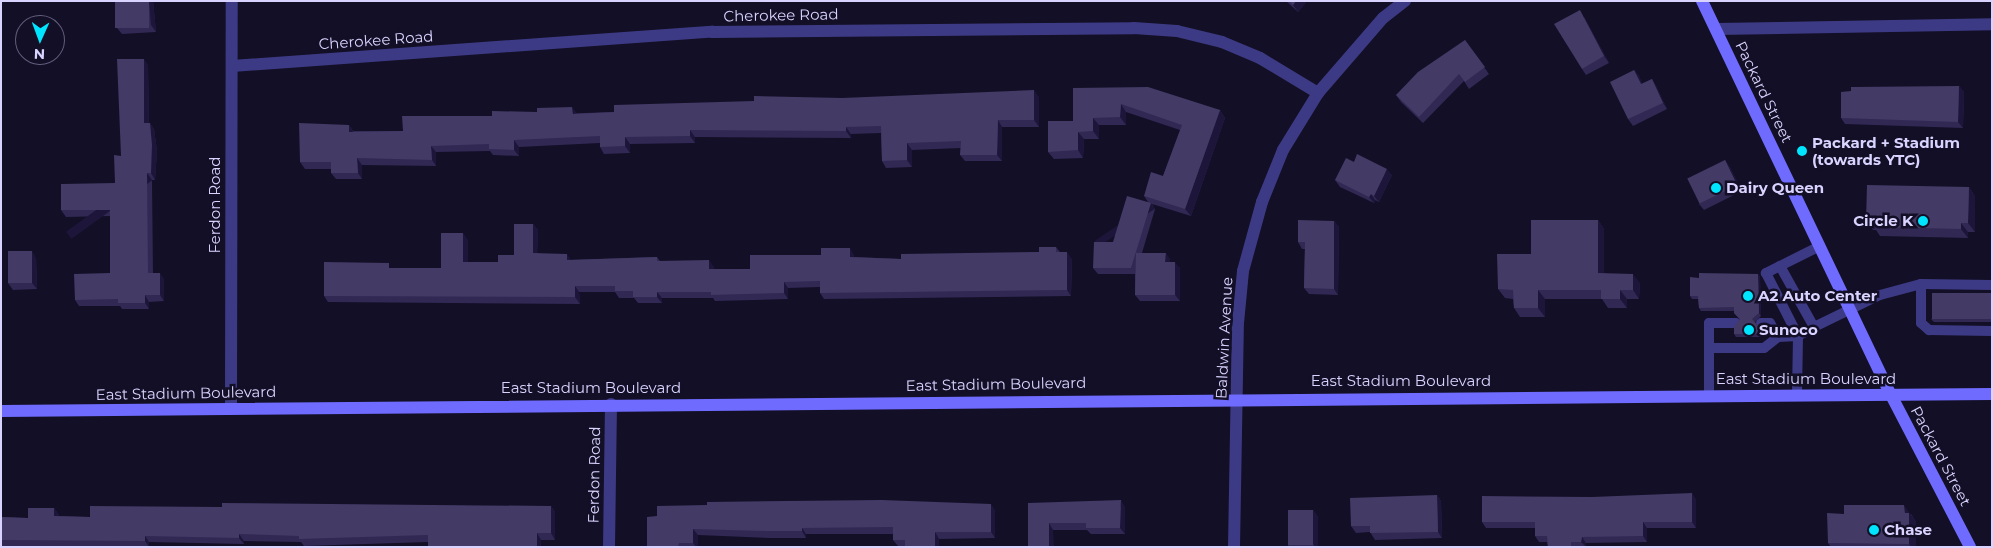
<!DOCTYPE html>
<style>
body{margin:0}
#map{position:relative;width:1993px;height:548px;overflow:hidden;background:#130f26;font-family:Montserrat,sans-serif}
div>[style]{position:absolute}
.service>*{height:10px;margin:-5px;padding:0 5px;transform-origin:5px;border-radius:5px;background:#3d3a85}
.minor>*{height:12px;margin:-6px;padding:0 6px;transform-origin:6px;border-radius:6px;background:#3d3a85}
.secondary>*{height:12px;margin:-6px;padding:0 6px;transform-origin:6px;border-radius:6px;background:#6f6bff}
.wall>*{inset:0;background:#312854}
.shaded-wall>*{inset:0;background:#1d163a;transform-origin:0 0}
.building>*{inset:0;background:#433a66;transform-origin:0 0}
.dots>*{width:14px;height:14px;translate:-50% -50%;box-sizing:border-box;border:2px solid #130f26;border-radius:50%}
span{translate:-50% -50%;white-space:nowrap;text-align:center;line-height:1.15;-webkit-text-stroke:5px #130f26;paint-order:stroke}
.street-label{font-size:15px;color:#d9d4ff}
.poi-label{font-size:15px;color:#d9d4ff;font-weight:700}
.left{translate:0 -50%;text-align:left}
.right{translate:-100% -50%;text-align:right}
.frame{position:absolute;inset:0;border:2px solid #d9d4ff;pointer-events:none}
.north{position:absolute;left:15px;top:15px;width:50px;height:50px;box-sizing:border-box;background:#130f26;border:1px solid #625e7d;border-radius:50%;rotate:182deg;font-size:14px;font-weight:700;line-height:20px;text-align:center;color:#d9d4ff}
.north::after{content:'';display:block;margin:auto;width:18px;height:22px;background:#00e5ff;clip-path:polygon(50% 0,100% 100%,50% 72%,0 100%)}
</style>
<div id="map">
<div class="service">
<div style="left:1820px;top:246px;width:45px;rotate:153.4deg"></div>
<div style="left:1780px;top:266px;width:70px;rotate:60.9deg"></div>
<div style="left:1814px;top:327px;width:73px;rotate:-25.9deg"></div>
<div style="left:1880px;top:295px;width:42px;rotate:-15deg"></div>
<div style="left:1921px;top:284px;width:71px;rotate:0.8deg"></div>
<div style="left:1780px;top:266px;width:16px;rotate:153deg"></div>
<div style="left:1766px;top:273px;width:71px;rotate:63.1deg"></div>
<div style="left:1798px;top:336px;width:18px;rotate:-29deg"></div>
<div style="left:1921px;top:284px;width:39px;rotate:90deg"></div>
<div style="left:1921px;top:323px;width:11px;rotate:41deg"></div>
<div style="left:1929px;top:330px;width:63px;rotate:0.9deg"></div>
<div style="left:1761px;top:323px;width:9px"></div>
<div style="left:1770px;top:323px;width:16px;rotate:60deg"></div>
<div style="left:1709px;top:348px;width:25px;rotate:-90deg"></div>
<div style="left:1709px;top:323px;width:27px"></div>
<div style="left:1709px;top:396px;width:48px;rotate:-90deg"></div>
<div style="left:1709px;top:348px;width:55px"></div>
<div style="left:1764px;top:348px;width:18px;rotate:-38deg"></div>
<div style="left:1778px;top:337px;width:20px;rotate:-3deg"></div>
<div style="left:1798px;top:336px;width:59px;rotate:91deg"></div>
</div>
<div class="minor">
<div style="left:1716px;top:29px;width:276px;rotate:-1deg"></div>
<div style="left:232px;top:66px;width:481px;rotate:-4.1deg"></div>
<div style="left:712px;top:32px;width:422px;rotate:-0.5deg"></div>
<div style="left:1134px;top:28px;width:43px;rotate:4deg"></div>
<div style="left:1177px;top:31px;width:46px;rotate:13.7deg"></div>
<div style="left:1222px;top:42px;width:41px;rotate:22.8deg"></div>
<div style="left:1260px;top:58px;width:68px;rotate:31.1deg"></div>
<div style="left:231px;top:409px;width:408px;rotate:-89.9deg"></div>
<div style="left:609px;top:547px;width:143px;rotate:-89.2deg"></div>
<div style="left:1234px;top:547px;width:224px;rotate:-89deg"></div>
<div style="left:1238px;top:323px;width:52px;rotate:-84.5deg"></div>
<div style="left:1243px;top:271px;width:72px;rotate:-74.6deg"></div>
<div style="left:1262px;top:202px;width:56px;rotate:-68deg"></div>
<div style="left:1283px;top:150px;width:67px;rotate:-58.4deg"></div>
<div style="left:1318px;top:93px;width:99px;rotate:-49.1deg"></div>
<div style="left:1383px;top:18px;width:28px;rotate:-38deg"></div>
</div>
<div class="secondary">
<div style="left:1702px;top:1px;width:437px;rotate:64.4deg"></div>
<div style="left:1891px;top:395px;width:171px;rotate:62.5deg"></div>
<div style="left:1px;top:411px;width:1991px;rotate:-0.49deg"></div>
</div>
<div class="wall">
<div style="clip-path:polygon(115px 1px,153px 1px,156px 32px,122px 34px,117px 28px)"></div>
<div style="clip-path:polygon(1286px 1px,1307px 1px,1298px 12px)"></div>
<div style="clip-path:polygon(1584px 17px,1609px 63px,1586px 75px,1582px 69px)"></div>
<div style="clip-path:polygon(1465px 40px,1489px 74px,1469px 89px,1464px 81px,1423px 123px,1401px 102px,1396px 95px)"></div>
<div style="clip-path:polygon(148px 65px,149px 123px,150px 123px,154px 129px,157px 151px,155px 180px,152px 180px,153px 273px,164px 279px,164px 301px,149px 302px,149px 309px,122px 309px,120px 306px,79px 306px,75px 300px,110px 273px,110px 216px,66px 217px,61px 210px,115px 183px)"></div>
<div style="clip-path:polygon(1634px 70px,1639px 76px,1642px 84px,1652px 79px,1656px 86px,1667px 109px,1633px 126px,1628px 119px)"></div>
<div style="clip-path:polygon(1959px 86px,1964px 92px,1963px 128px,1845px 124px,1841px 118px)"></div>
<div style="clip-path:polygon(1073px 88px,1220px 110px,1225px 118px,1191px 216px,1152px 204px,1155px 209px,1142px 253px,1170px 259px,1170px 262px,1180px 268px,1180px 301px,1140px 301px,1135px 295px,1135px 274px,1098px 274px,1093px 268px,1113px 242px,1148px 202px,1144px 196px,1163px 176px,1180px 130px,1126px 112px,1126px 125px,1099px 125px,1099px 139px,1084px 139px,1083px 158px,1054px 159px,1048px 152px,1073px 121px)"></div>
<div style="clip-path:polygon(1039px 97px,1039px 127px,1002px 127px,1002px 161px,965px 161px,960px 155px,961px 148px,912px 150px,912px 167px,886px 168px,882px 161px,881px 133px,851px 134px,851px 138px,695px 137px,695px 143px,630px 144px,630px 153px,604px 154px,600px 147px,600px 143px,519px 147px,519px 156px,493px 155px,490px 151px,436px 152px,436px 166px,362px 165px,362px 179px,336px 179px,331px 173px,331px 169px,305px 169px,300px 162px,349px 125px,353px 131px,403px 131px,492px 116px,614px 112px,842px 98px)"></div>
<div style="clip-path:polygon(1725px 160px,1729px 166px,1742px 191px,1704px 210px,1699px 204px)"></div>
<div style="clip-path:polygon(1354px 162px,1392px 175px,1379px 202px,1375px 200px,1374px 203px,1340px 187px,1335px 180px)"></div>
<div style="clip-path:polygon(1969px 187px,1975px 196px,1975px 232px,1968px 232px,1968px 238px,1880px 236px,1876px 230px,1873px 230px,1866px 221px)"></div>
<div style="clip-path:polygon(1598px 220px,1604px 229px,1604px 273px,1640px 283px,1639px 299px,1627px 299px,1627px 308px,1608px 308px,1602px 299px,1545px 299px,1545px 317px,1520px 317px,1514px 308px,1513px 299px,1505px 298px,1498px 289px,1531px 254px)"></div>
<div style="clip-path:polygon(1334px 221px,1339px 227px,1338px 295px,1309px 294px,1304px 288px,1305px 249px,1302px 249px,1298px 242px)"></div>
<div style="clip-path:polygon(533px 224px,538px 230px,537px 253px,571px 260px,657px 257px,660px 261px,714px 267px,714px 269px,750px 269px,854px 255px,854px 257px,901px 259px,1039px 252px,1056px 247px,1060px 252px,1072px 259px,1071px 296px,824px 299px,820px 293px,820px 287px,788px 288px,788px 299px,715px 301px,713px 298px,662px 298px,662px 303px,638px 303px,634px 298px,619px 298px,615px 292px,579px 292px,580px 304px,328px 302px,324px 296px,393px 268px,441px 268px,468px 240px,468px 262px,498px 262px,514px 255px)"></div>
<div style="clip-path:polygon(36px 258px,37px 289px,13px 290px,8px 283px)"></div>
<div style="clip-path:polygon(1758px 274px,1760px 277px,1761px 316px,1755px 322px,1761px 330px,1761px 337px,1736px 337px,1734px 334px,1740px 320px,1734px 313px,1734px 311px,1701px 311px,1699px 308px,1698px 299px,1692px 299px,1690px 296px,1699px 278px)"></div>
<div style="clip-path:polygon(1992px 293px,1992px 322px,1934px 322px,1931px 319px)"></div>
<div style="clip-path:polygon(1437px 495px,1441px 501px,1442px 538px,1375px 540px,1370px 532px,1356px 533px,1351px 526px)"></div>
<div style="clip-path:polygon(1592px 497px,1696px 499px,1696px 528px,1647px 528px,1647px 542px,1586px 543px,1586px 547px,1548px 547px,1547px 542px,1539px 542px,1535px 536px,1535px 528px,1486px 528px,1482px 522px)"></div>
<div style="clip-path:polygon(1028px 503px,1125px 507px,1125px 534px,1091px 534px,1087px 530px,1053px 530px)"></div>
<div style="clip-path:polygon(551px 506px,555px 512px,555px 540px,541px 540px,541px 547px,428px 547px,428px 542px,304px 546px,301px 542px,244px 541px,244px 544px,149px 542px,149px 547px,1px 546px,1px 517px,28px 518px,54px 508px,59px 515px,59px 516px,90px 517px,222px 507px)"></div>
<div style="clip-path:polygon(995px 510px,995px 538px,939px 539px,905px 546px,898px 546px,893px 540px,893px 534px,806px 534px,806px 538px,771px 538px,698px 535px,698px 547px,647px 547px,647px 517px)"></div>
<div style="clip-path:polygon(1313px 510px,1318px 517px,1318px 547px,1289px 547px,1288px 545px)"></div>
<div style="clip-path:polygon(1911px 514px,1916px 522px,1916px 547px,1831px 547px,1828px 543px)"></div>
</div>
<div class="shaded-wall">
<div style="clip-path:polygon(149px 1px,153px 1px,156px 32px,151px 25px)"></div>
<div style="clip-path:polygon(1296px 1px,1307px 1px,1298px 12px,1293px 5px)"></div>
<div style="clip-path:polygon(1580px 10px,1584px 17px,1609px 63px,1604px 56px)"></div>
<div style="clip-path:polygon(144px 59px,148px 65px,149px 129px,144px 123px)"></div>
<div style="clip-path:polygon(1634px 70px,1639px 76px,1646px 91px,1641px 84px)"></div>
<div style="clip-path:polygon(1652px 79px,1656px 86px,1667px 109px,1663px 103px)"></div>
<div style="clip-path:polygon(1959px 86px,1964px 92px,1963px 128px,1958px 122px)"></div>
<div style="clip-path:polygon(1034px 90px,1039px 97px,1039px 127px,1034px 120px)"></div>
<div style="clip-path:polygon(1121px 104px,1126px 112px,1126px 125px,1120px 117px)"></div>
<div style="clip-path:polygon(572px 107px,577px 113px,573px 114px)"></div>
<div style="clip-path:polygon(1220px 110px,1225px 118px,1191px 216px,1185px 209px)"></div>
<div style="clip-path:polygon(1093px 118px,1099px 125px,1099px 139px,1093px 131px)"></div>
<div style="clip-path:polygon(998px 120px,1002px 127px,1002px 161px,997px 155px)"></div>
<div style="clip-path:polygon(150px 123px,154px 129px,157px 151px,155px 180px,151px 173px)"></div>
<div style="clip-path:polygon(349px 125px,353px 132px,349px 132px)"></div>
<div style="clip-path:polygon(846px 127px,851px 134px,851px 138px,846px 131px)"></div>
<div style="clip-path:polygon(690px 130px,695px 137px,695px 143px,690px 136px)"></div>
<div style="clip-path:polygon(1078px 132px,1084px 139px,1083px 158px,1078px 150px)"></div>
<div style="clip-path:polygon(625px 137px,630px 144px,630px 153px,625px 146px)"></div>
<div style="clip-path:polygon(514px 140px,519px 147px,519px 156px,514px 150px)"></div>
<div style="clip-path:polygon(907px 143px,912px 150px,912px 167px,907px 160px)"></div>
<div style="clip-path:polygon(431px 146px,436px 152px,436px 166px,432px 160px)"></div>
<div style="clip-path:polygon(357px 158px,362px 165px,362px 179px,358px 173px)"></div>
<div style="clip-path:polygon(1725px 160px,1729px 166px,1742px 191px,1737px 185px)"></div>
<div style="clip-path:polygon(1387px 169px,1392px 175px,1379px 202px,1374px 196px)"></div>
<div style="left:147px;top:173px;width:9px;height:100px;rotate:54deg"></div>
<div style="clip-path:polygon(1969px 187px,1975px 196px,1975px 232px,1968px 223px)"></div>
<div style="clip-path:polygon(1371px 194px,1375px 200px,1374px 203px,1369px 197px)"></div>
<div style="left:1151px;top:203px;width:7px;height:68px;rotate:56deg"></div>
<div style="clip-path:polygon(1598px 220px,1604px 229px,1604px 282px,1598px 273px)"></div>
<div style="clip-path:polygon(1334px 221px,1339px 227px,1338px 295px,1334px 289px)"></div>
<div style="clip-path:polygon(1961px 223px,1968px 232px,1968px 238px,1961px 229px)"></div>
<div style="clip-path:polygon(533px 224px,538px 230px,537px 260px,533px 253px)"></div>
<div style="clip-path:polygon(463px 233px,468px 240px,468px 268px,463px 262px)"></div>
<div style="clip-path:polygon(850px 248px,854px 255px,854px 264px,850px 257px)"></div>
<div style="clip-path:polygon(32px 251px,36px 258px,37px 289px,32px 283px)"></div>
<div style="clip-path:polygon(1067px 252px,1072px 259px,1071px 296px,1067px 290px)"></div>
<div style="clip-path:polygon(1166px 253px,1170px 259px,1170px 268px,1165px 262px)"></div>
<div style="clip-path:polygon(567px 254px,571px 260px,567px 260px)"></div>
<div style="clip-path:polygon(709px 260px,714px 267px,714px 276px,709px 269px)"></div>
<div style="clip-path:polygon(1175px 262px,1180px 268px,1180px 301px,1175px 295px)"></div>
<div style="clip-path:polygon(160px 273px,164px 279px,164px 301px,160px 295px)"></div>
<div style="clip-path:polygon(1633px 274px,1640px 283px,1639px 299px,1633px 290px)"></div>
<div style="clip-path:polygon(1758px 274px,1760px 277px,1761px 316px,1759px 313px)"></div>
<div style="clip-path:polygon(784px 282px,788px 288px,788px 299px,784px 293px)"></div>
<div style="clip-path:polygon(575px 286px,579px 292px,580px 304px,575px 297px)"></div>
<div style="clip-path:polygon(1538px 290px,1545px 299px,1545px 317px,1538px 308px)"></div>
<div style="clip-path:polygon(1620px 290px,1627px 299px,1627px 308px,1620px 299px)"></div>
<div style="clip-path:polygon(657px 292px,662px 298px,662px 303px,657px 297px)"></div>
<div style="clip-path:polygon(145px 295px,149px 302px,149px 309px,145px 303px)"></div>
<div style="clip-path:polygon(1759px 327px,1761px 330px,1761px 337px,1759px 334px)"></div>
<div style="clip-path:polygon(1692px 493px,1696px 499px,1696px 528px,1692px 522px)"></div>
<div style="clip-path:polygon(1437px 495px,1441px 501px,1442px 538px,1438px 532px)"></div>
<div style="clip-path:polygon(1121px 500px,1125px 507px,1125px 534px,1120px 528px)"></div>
<div style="clip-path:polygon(991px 504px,995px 510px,995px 538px,991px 532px)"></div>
<div style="clip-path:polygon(1904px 505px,1916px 522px,1916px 547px,1911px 547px,1909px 544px,1905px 513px)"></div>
<div style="clip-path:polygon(551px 506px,555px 512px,555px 540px,551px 533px)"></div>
<div style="clip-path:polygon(54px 508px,59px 515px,59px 523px,54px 516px)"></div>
<div style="clip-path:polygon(1313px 510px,1318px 517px,1318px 547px,1315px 547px,1313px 544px)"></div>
<div style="clip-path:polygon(1643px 522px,1647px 528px,1647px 542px,1643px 536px)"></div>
<div style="clip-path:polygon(1049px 523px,1053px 530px,1054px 547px,1049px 547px)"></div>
<div style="clip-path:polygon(802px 528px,806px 534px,806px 538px,802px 531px)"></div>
<div style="clip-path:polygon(693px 529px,698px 535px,698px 547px,696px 547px,693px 543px)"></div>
<div style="clip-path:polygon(935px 532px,939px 539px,939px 547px,935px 547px)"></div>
<div style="clip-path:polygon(537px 533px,541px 540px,541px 547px,537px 547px)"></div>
<div style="clip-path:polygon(239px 534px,244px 541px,244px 544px,239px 538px)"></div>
<div style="clip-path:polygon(145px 536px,149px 542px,149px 547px,145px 541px)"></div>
<div style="clip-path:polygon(1582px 537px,1586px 543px,1586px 547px,1581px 542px)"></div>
</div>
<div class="building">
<div style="left:115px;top:1px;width:34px;height:27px"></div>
<div style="clip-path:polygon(1289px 1px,1296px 1px,1293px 5px)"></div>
<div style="clip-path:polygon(1580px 10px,1604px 56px,1582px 69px,1554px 24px)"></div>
<div style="clip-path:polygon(1465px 40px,1485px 67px,1465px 82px,1459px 74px,1419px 117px,1396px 95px,1418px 72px)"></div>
<div style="clip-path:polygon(117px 59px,144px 59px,144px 123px,150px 123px,152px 145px,151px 173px,147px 173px,148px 273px,160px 273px,160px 295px,145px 295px,145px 303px,118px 303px,118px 299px,75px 300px,74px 274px,110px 273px,110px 210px,61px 210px,61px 184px,115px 183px,114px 155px,121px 156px)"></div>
<div style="clip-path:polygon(1634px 70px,1641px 84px,1652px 79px,1663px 103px,1628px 119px,1610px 82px)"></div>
<div style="clip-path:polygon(1959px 86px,1958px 122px,1841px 118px,1841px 92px,1851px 91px,1851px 87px)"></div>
<div style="clip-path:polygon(1148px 87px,1220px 110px,1185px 209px,1144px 196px,1151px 172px,1163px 176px,1182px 125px,1121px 104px,1120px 117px,1093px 118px,1093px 131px,1078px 132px,1078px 150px,1048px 152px,1048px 121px,1073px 121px,1073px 88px)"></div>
<div style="clip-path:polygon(1034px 90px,1034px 120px,998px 120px,997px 155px,960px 155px,961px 141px,907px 143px,907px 160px,882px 161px,881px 126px,846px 127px,846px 131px,690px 130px,690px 136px,625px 137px,625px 146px,600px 147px,600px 136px,514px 140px,514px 150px,489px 149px,489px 144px,431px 146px,432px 160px,357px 158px,358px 173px,331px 173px,331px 162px,300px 162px,299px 123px,349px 125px,349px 132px,403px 131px,402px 116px,492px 116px,492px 111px,537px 112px,537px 108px,572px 107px,573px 114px,614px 112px,614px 105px,754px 101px,754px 96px,842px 98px)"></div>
<div style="clip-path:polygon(1357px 154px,1387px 169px,1374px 196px,1371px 194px,1369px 197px,1335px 180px,1346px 158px,1354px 162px)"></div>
<div style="left:1725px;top:160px;width:28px;height:42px;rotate:64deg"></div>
<div style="clip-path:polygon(1867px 185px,1969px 187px,1968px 223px,1961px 223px,1961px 229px,1874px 227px,1874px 220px,1866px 221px)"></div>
<div style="clip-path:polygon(1127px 196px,1151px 203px,1131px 268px,1093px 268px,1094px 242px,1113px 242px)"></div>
<div style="clip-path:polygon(1298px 220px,1334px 221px,1334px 289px,1304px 288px,1305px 242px,1298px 242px)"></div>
<div style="clip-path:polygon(1531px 220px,1598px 220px,1598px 273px,1633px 274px,1633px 290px,1620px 290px,1620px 299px,1601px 299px,1601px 290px,1538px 290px,1538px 308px,1514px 308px,1513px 290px,1498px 289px,1497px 254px,1531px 254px)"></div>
<div style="clip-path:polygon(514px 224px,533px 224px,533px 253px,567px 254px,567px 260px,657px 257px,657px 261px,709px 260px,709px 269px,750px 269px,750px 255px,821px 255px,821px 248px,850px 248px,850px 257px,901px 259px,901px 254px,1039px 252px,1039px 247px,1056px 247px,1056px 252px,1067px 252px,1067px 290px,820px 293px,820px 281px,784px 282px,784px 293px,711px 295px,711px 292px,657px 292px,657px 297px,633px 297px,633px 291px,615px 291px,615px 286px,575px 286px,575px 297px,324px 296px,324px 262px,389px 263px,389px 268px,441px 268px,441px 233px,463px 233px,463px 262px,498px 262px,498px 255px,514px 255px)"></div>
<div style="left:32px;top:251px;width:32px;height:24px;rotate:90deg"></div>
<div style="clip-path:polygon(1136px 253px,1166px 253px,1165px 262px,1175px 262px,1175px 295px,1135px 295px)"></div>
<div style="clip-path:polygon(1699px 273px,1758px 274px,1759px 313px,1752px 319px,1759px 327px,1759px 334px,1734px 334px,1734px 327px,1740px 319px,1734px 313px,1734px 307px,1699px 308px,1698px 296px,1690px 296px,1690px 277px,1699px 278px)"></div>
<div style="left:1932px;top:293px;width:60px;height:26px"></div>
<div style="clip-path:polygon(1692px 493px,1692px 522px,1643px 522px,1643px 536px,1582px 537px,1581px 542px,1571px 542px,1571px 547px,1548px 547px,1547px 536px,1535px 536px,1535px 522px,1482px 522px,1482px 496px,1592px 497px)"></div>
<div style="clip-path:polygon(1437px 495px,1438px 532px,1370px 533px,1370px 526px,1351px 526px,1350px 498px)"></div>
<div style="clip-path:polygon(882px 500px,991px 504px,991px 532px,935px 532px,935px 547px,905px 547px,905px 540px,893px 540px,893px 527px,802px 528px,802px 531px,767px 531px,693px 529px,693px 543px,679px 543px,678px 547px,647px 547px,647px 517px,657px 516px,657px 506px,707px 505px,707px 502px)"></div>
<div style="clip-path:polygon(1121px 500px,1120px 528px,1086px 528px,1086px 523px,1049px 523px,1049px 547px,1028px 547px,1028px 503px)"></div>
<div style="clip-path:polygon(222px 503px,551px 506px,551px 533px,537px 533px,537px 547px,428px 547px,428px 535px,299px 539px,299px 536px,239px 534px,239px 538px,145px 536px,145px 541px,1px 540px,1px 517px,28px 518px,28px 508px,54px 508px,54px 516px,90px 517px,90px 506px,222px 507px)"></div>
<div style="clip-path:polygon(1844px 505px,1904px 505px,1905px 513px,1909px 513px,1909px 544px,1828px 543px,1827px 513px,1844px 514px)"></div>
<div style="left:1288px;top:510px;width:25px;height:35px"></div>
</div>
<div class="dots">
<div style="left:1802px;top:151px;background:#00e5ff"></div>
<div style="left:1716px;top:188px;background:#00e5ff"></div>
<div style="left:1923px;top:221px;background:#00e5ff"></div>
<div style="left:1748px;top:296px;background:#00e5ff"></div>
<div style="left:1749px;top:330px;background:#00e5ff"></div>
<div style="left:1874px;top:530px;background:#00e5ff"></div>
</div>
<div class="street-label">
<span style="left:781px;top:15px;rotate:-1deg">Cherokee Road</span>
<span style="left:376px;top:40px;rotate:-4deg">Cherokee Road</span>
<span style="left:1764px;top:92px;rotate:64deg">Packard Street</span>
<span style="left:215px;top:205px;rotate:-90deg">Ferdon Road</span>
<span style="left:1224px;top:338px;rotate:-87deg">Baldwin Avenue</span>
<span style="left:1806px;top:379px">East Stadium Boulevard</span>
<span style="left:1401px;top:381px">East Stadium Boulevard</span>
<span style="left:996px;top:384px;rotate:-1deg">East Stadium Boulevard</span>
<span style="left:591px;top:388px">East Stadium Boulevard</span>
<span style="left:186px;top:393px;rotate:-1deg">East Stadium Boulevard</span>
<span style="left:1941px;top:456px;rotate:62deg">Packard Street</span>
<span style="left:594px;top:475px;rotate:-89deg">Ferdon Road</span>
</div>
<div class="poi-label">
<span class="left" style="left:1812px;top:151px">Packard + Stadium<br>(towards YTC)</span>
<span class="left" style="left:1726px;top:188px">Dairy Queen</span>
<span class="right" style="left:1913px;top:221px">Circle K</span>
<span class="left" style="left:1758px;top:296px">A2 Auto Center</span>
<span class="left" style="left:1759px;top:330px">Sunoco</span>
<span class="left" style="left:1884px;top:530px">Chase</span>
</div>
<div class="frame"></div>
<div class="north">N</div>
</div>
